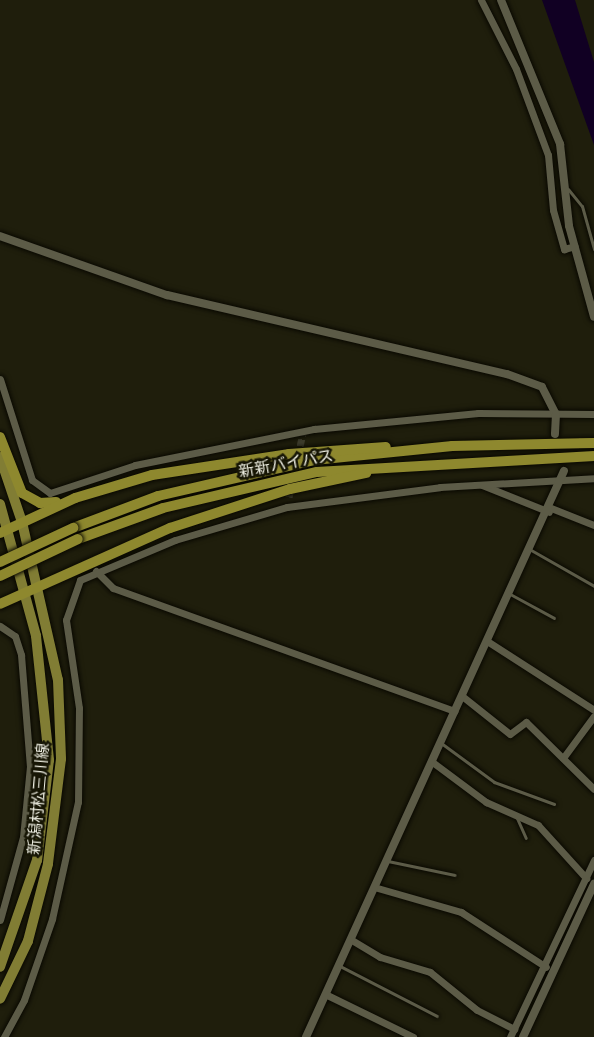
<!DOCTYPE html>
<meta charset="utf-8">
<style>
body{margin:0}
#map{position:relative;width:594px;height:1037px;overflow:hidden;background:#1f1e0c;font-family:"Space Grotesk","Noto Sans JP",sans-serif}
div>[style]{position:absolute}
.water>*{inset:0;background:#110023}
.minor-tunnel>*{height:7px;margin-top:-3.5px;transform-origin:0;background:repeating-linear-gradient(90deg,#3e3d2c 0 7px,transparent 0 10.5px)}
.roads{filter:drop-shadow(0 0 2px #090800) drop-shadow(0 0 2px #090800)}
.service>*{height:3px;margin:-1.5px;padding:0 1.5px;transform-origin:1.5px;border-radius:1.5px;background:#5c5b47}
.minor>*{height:7px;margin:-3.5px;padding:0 3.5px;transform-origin:3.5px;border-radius:3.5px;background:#5c5b47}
.tertiary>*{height:8px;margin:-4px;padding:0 4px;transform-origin:4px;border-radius:4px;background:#5c5b47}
.primary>*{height:10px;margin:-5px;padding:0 5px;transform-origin:5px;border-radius:5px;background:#817d34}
.trunk>*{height:10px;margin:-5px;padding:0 5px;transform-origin:5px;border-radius:5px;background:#8e882e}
.bridges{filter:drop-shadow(0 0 2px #090800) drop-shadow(0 0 2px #090800)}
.trunk-bridge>*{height:10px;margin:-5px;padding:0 5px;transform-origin:5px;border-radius:5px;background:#8e882e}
span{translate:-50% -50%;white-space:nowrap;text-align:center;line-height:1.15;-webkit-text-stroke:5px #161504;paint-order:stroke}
.street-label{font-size:16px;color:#eeeee2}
</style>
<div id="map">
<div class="water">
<div style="clip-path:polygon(542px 0,575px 0,594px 62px,594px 145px)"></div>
</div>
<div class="minor-tunnel">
<div style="left:289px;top:497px;width:66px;rotate:-77.7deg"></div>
</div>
<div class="roads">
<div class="service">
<div style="left:568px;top:189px;width:22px;rotate:51deg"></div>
<div style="left:582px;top:206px;width:45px;rotate:74.4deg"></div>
<div style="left:531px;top:550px;width:73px;rotate:29.7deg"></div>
<div style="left:510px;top:594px;width:50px;rotate:28.6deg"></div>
<div style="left:441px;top:743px;width:66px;rotate:36.3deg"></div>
<div style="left:494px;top:782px;width:64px;rotate:20.1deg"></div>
<div style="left:516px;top:816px;width:24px;rotate:66deg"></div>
<div style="left:388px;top:861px;width:68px;rotate:11.8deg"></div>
<div style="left:340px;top:966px;width:109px;rotate:27.3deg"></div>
</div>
<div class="minor">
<div style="left:481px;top:0;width:77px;rotate:63.1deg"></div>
<div style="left:516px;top:69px;width:92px;rotate:69.6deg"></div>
<div style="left:548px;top:155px;width:55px;rotate:84.8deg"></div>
<div style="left:553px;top:210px;width:41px;rotate:74.2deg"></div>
<div style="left:564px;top:249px;width:11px;rotate:-15deg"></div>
<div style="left:0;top:379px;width:106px;rotate:72.4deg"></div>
<div style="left:32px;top:480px;width:22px;rotate:36deg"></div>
<div style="left:50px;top:493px;width:89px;rotate:-18.2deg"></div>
<div style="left:135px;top:465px;width:183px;rotate:-11.4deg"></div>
<div style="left:314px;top:429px;width:165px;rotate:-5.6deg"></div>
<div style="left:478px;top:413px;width:116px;rotate:0.5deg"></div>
<div style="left:482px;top:485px;width:72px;rotate:21.9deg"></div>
<div style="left:551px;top:508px;width:46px;rotate:21.6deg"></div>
<div style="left:96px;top:571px;width:24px;rotate:45deg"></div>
<div style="left:113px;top:588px;width:363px;rotate:19.8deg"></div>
<div style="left:0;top:626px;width:18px;rotate:34deg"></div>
<div style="left:15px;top:636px;width:20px;rotate:72deg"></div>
<div style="left:21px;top:655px;width:111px;rotate:85.4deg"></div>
<div style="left:30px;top:766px;width:71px;rotate:95.6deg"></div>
<div style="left:23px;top:837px;width:86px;rotate:105.5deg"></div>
<div style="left:487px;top:641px;width:127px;rotate:32.8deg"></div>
<div style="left:462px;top:696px;width:61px;rotate:38.4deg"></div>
<div style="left:510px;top:734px;width:20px;rotate:-37deg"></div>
<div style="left:526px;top:722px;width:95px;rotate:44.6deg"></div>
<div style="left:563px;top:758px;width:52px;rotate:-53.6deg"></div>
<div style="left:431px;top:761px;width:69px;rotate:36.7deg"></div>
<div style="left:486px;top:802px;width:57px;rotate:23.9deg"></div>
<div style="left:538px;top:825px;width:72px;rotate:47.8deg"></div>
<div style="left:374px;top:887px;width:91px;rotate:16deg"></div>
<div style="left:461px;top:912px;width:101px;rotate:32.9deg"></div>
<div style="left:350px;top:939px;width:35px;rotate:31deg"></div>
<div style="left:380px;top:957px;width:52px;rotate:16.7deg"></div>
<div style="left:430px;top:972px;width:60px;rotate:39deg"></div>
<div style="left:477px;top:1010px;width:42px;rotate:27.2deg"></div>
<div style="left:325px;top:994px;width:98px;rotate:26deg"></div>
<div style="left:4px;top:1037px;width:42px;rotate:-61.6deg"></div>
<div style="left:24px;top:1000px;width:86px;rotate:-70.9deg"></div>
<div style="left:52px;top:919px;width:120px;rotate:-77.5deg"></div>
<div style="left:78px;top:802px;width:94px;rotate:-89.4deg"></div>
<div style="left:79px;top:708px;width:89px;rotate:-98.4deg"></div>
<div style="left:66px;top:620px;width:42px;rotate:-70.7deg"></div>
<div style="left:80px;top:580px;width:103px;rotate:-22.8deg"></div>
<div style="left:175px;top:540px;width:117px;rotate:-16.4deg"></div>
<div style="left:287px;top:507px;width:154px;rotate:-7.4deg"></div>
<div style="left:440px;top:487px;width:154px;rotate:-3.3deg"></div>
<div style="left:510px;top:1037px;width:196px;rotate:-64.6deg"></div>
</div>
<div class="tertiary">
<div style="left:501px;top:0;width:156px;rotate:67.7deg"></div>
<div style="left:560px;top:144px;width:82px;rotate:83.7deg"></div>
<div style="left:569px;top:226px;width:94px;rotate:74.6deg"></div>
<div style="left:0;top:236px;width:177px;rotate:19.5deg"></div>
<div style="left:167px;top:295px;width:349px;rotate:13.1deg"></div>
<div style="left:507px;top:374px;width:37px;rotate:20deg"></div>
<div style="left:542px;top:387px;width:30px;rotate:63deg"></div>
<div style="left:556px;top:414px;width:20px;rotate:93deg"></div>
<div style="left:306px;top:1037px;width:622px;rotate:-65.5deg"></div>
<div style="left:523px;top:1037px;width:169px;rotate:-65.1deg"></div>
</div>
<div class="primary">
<div style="left:0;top:457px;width:69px;rotate:71.3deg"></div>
<div style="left:22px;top:522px;width:162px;rotate:77.2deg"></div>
<div style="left:58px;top:680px;width:79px;rotate:87.8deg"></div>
<div style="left:61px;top:759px;width:106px;rotate:97.1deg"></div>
<div style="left:48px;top:864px;width:80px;rotate:104.6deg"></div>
<div style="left:28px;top:941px;width:64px;rotate:115.8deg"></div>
<div style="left:0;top:504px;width:137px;rotate:74.7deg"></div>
<div style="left:36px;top:636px;width:125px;rotate:84deg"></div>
<div style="left:49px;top:760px;width:101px;rotate:96.8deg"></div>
<div style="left:37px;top:860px;width:113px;rotate:109.1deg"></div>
</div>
<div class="trunk">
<div style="left:0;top:437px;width:60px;rotate:68.6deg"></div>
<div style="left:22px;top:493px;width:21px;rotate:29deg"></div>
<div style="left:40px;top:503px;width:16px;rotate:-4deg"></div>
<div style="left:73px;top:528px;width:91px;rotate:-20.6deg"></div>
<div style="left:158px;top:496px;width:160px;rotate:-13deg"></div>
<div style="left:314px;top:460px;width:139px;rotate:-5.8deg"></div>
<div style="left:452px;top:446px;width:142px;rotate:-1.2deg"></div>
<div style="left:0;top:533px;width:83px;rotate:-25deg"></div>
<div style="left:75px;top:498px;width:80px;rotate:-16.6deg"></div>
<div style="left:152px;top:475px;width:139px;rotate:-8.7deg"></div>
<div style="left:289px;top:454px;width:97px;rotate:-4.1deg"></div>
<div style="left:78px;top:539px;width:90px;rotate:-20deg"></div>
<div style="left:163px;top:508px;width:158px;rotate:-13.2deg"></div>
<div style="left:317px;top:472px;width:277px;rotate:-3.3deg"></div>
<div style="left:0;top:604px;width:186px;rotate:-24.1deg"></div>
<div style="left:170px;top:528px;width:126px;rotate:-18deg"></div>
<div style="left:290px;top:489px;width:78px;rotate:-11.9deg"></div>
</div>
</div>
<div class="bridges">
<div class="trunk-bridge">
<div style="left:0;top:562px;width:81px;rotate:-25deg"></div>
<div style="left:0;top:576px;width:86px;rotate:-25.4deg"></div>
</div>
</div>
<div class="street-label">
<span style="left:286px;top:464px;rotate:-10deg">新新バイパス</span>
<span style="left:39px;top:799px;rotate:-85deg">新潟村松三川線</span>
</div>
</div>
